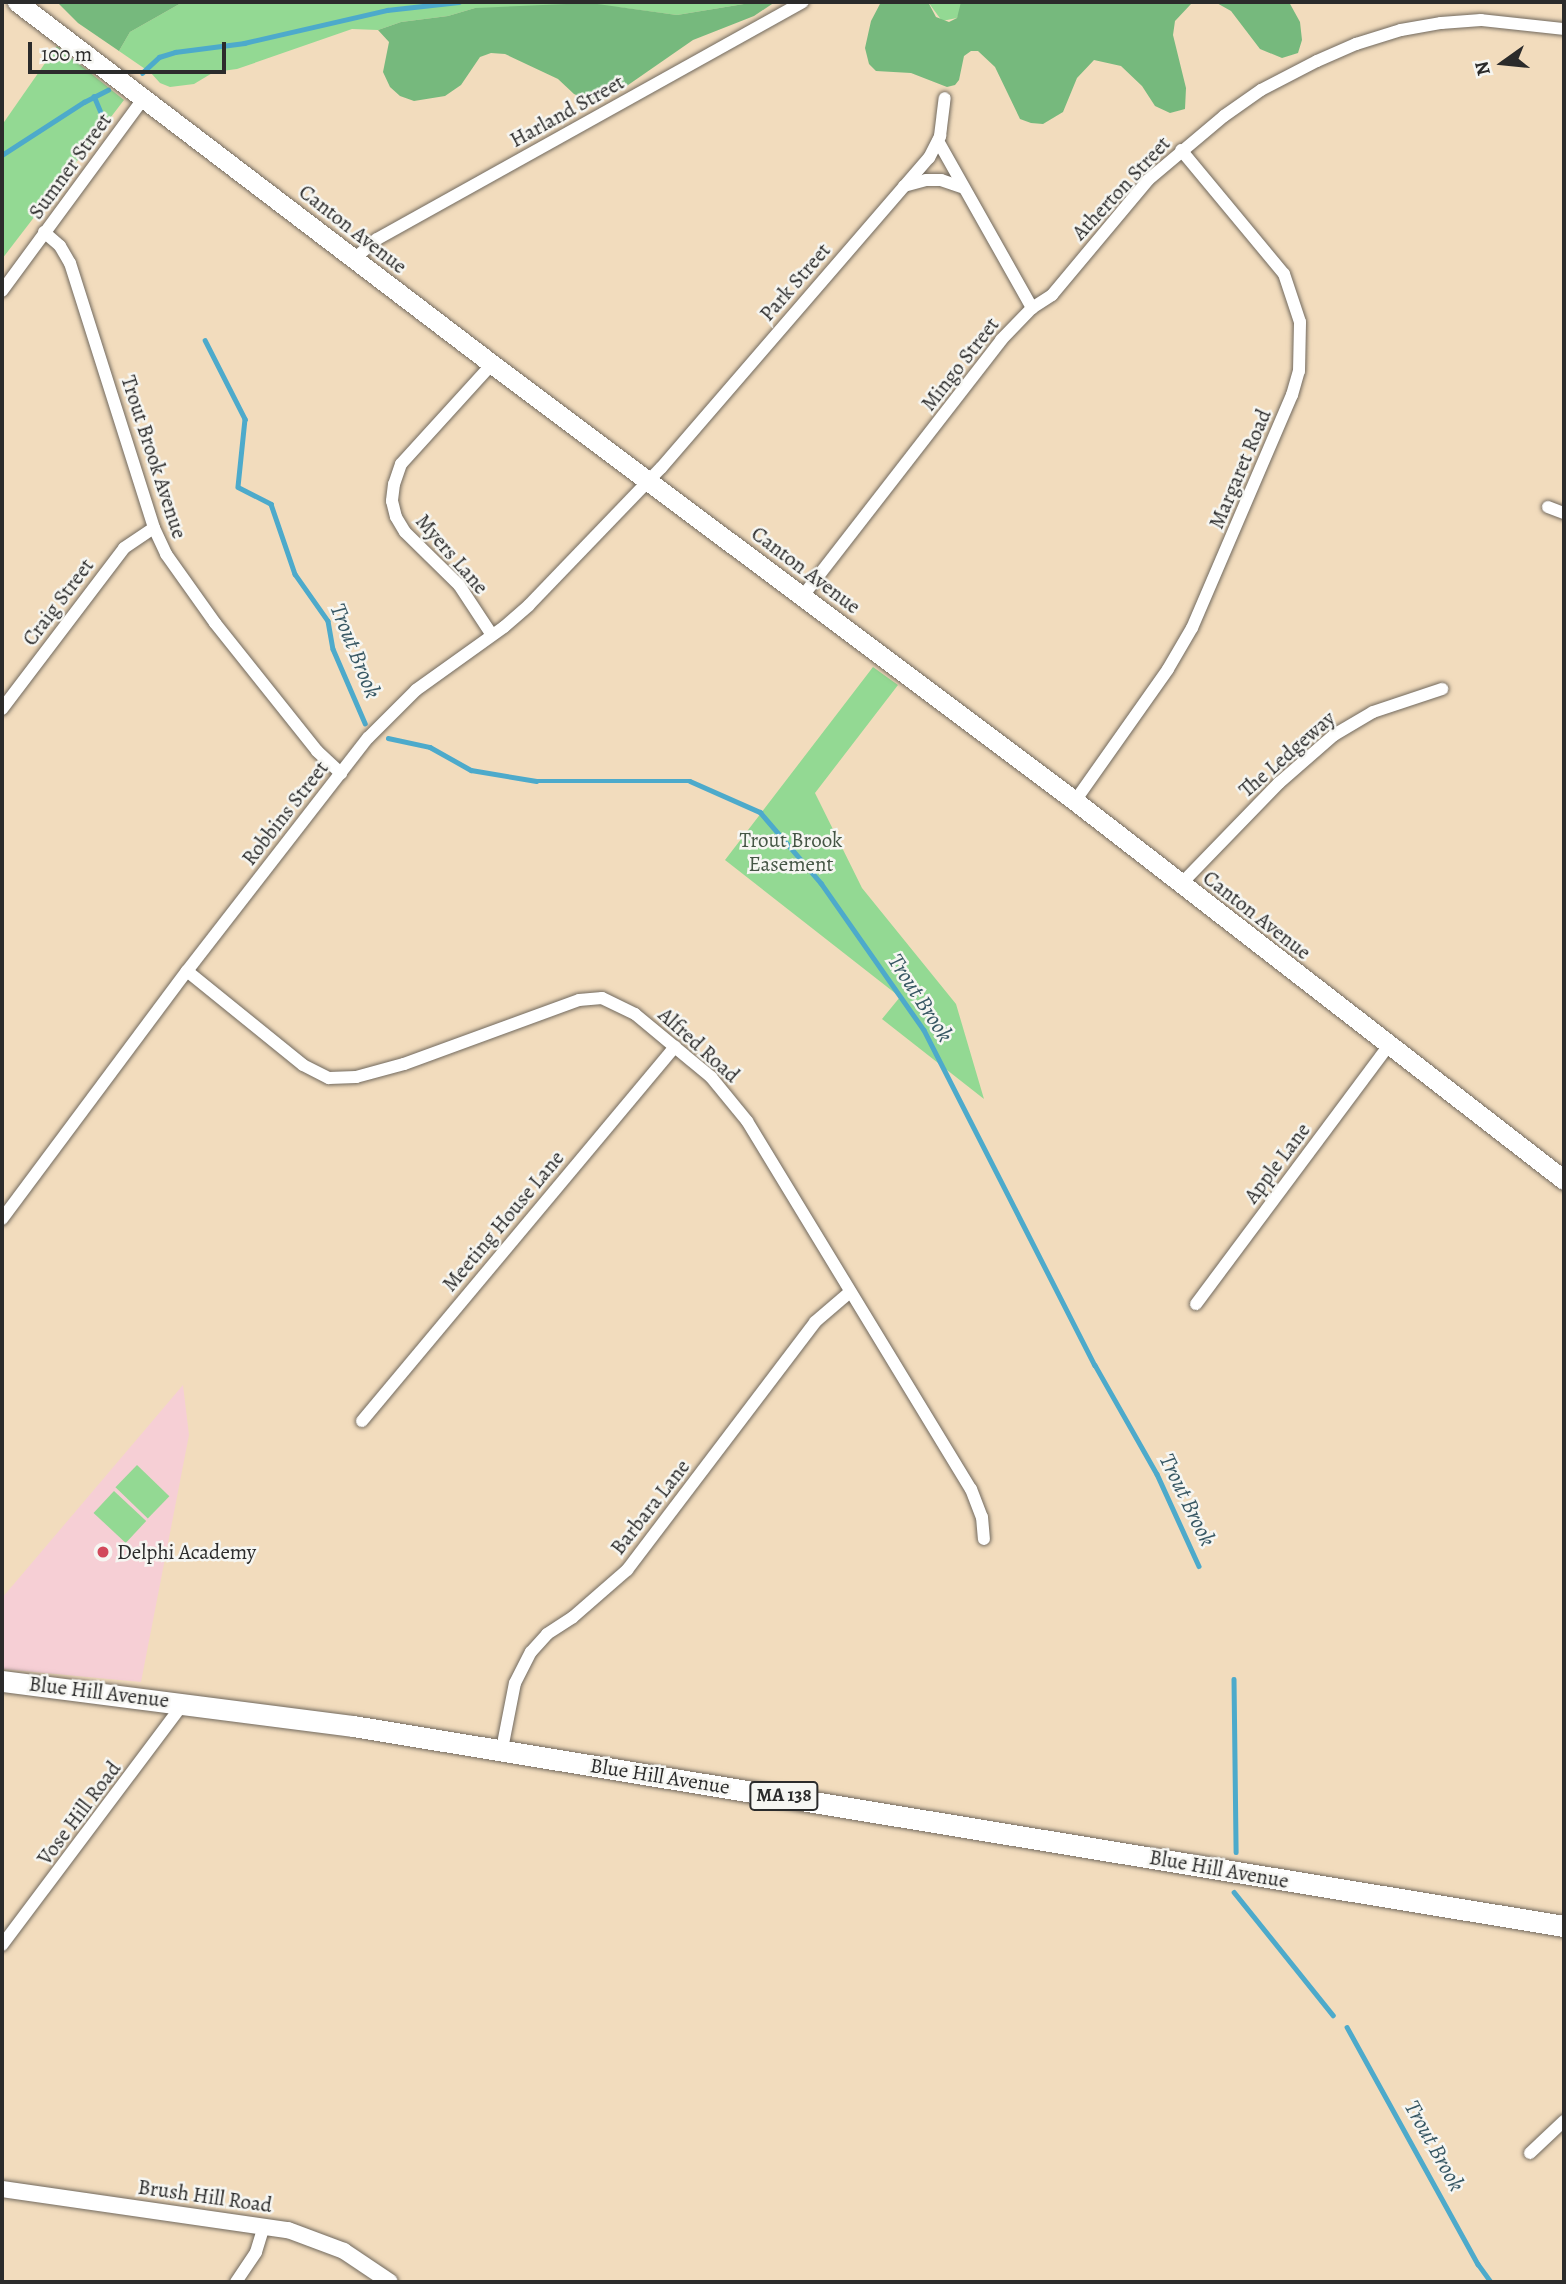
<!DOCTYPE html>
<style>
body{margin:0}
#map{position:relative;width:1566px;height:2284px;overflow:hidden;background:#f2dcbd;font-family:Alegreya,serif}
div>[style]{position:absolute}
.built>*{inset:0;background:#f6cfd5}
.green>*{inset:0;background:#93d993;transform-origin:0 0}
.forest>*{inset:0;background:#76b97d}
.stream>*{height:4.5px;margin:-2.25px;padding:0 2.25px;transform-origin:2.25px;border-radius:2.25px;background:#4daacb}
.roads{filter:drop-shadow(0 0 2px #71695e) drop-shadow(0 0 2px #71695e)}
.minor>*{height:12px;margin:-6px;padding:0 6px;transform-origin:6px;border-radius:6px;background:#fff}
.tertiary>*{height:16px;margin:-8px;padding:0 8px;transform-origin:8px;border-radius:8px;background:#fff}
.secondary>*{height:19px;margin:-9.5px;padding:0 9.5px;transform-origin:9.5px;border-radius:9.5px;background:#fff}
.trunk>*{height:21px;margin:-10.5px;padding:0 10.5px;transform-origin:10.5px;border-radius:10.5px;background:#fff}
.dots>*{width:19px;height:19px;translate:-50% -50%;box-sizing:border-box;border:4px solid #f6f6f2;border-radius:50%}
span{translate:-50% -50%;white-space:nowrap;text-align:center;line-height:1.15;-webkit-text-stroke:5px #f6f6f2;paint-order:stroke}
.shield-label span{padding:2px 5px;background:#f6f6f2;border:2px solid;border-radius:5px;-webkit-text-stroke-width:0}
.shield-label{font-size:19px;color:#2b2b2b;font-weight:700}
.street-label{font-size:21px;color:#2b2b2b}
.park-label{font-size:21px;color:#455645}
.poi-label{font-size:21px;color:#2b2b2b}
.left{translate:0 -50%;text-align:left}
.water-label{font-size:23px;color:#375763;font-style:italic}
.frame{position:absolute;inset:0;border:4px solid #2b2b2b;pointer-events:none}
.north{position:absolute;left:1468px;top:28px;width:70px;height:70px;-webkit-text-stroke:5px #f6f6f2;paint-order:stroke;rotate:255deg;font-size:19px;font-weight:700;line-height:28px;text-align:center;color:#2b2b2b}
.north::after{content:'';display:block;margin:auto;width:24px;height:32px;background:#2b2b2b;clip-path:polygon(50% 0,100% 100%,50% 72%,0 100%)}
.scale{position:absolute;left:28px;top:42px;width:198px;height:32px;box-sizing:border-box;border:4px solid #2b2b2b;border-top:0;padding-left:9px;font-size:21px;line-height:24px;white-space:nowrap;color:#2b2b2b;-webkit-text-stroke:5px #f6f6f2;paint-order:stroke}
</style>
<div id="map">
<div class="built">
<div style="clip-path:polygon(183px 1385px,189px 1435px,141px 1682px,2px 1669px,2px 1598px)"></div>
</div>
<div class="green">
<div style="clip-path:polygon(183px 2px,756px 2px,677px 15px,617px 7px,475px 8px,448px 16px,401px 22px,378px 30px,352px 29px,237px 69px,214px 72px,194px 84px,170px 87px,160px 83px,151px 73px,119px 51px,130px 32px)"></div>
<div style="clip-path:polygon(928px 2px,961px 2px,961px 9px,957px 18px,942px 21px)"></div>
<div style="clip-path:polygon(57px 46px,124px 100px,2px 259px,2px 125px)"></div>
<div style="clip-path:polygon(873px 667px,898px 685px,815px 793px,862px 888px,956px 1004px,984px 1099px,882px 1019px,900px 997px,725px 860px)"></div>
<div style="left:137px;top:1465px;width:45px;height:31px;rotate:44deg"></div>
<div style="left:114px;top:1491px;width:44px;height:30px;rotate:43deg"></div>
</div>
<div class="forest">
<div style="clip-path:polygon(57px 2px,183px 2px,130px 32px,119px 51px,78px 23px)"></div>
<div style="clip-path:polygon(756px 2px,775px 2px,754px 16px,693px 40px,618px 92px,601px 98px,585px 99px,574px 94px,558px 79px,505px 54px,491px 53px,480px 57px,461px 85px,445px 96px,414px 101px,400px 96px,390px 87px,383px 72px,389px 42px,378px 30px,401px 22px,448px 16px,475px 8px,590px 3px,677px 15px)"></div>
<div style="clip-path:polygon(881px 2px,928px 2px,936px 17px,949px 22px,957px 18px,961px 2px,1211px 2px,1191px 4px,1175px 21px,1173px 35px,1186px 88px,1185px 109px,1170px 113px,1155px 106px,1142px 86px,1121px 66px,1094px 60px,1077px 78px,1063px 112px,1043px 124px,1031px 123px,1020px 119px,995px 67px,978px 51px,971px 51px,964px 56px,959px 80px,955px 85px,947px 87px,911px 73px,876px 71px,869px 64px,865px 48px,871px 21px)"></div>
<div style="clip-path:polygon(1215px 2px,1289px 2px,1300px 22px,1302px 40px,1298px 53px,1282px 58px,1260px 49px,1231px 11px)"></div>
</div>
<div class="stream">
<div style="left:142px;top:73px;width:23px;rotate:-43deg"></div>
<div style="left:159px;top:57px;width:17px;rotate:-17deg"></div>
<div style="left:175px;top:52px;width:70px;rotate:-7.4deg"></div>
<div style="left:244px;top:43px;width:147px;rotate:-13deg"></div>
<div style="left:387px;top:10px;width:72px;rotate:-6.3deg"></div>
<div style="left:94px;top:96px;width:21px;rotate:67deg"></div>
<div style="left:2px;top:155px;width:98px;rotate:-32.9deg"></div>
<div style="left:84px;top:102px;width:27px;rotate:-27deg"></div>
<div style="left:205px;top:340px;width:89px;rotate:63.1deg"></div>
<div style="left:245px;top:419px;width:68px;rotate:95.9deg"></div>
<div style="left:238px;top:487px;width:37px;rotate:27deg"></div>
<div style="left:271px;top:504px;width:74px;rotate:71.1deg"></div>
<div style="left:295px;top:574px;width:57px;rotate:54.9deg"></div>
<div style="left:328px;top:621px;width:28px;rotate:80deg"></div>
<div style="left:333px;top:649px;width:81px;rotate:66.6deg"></div>
<div style="left:388px;top:738px;width:43px;rotate:12.1deg"></div>
<div style="left:430px;top:747px;width:47px;rotate:29.3deg"></div>
<div style="left:471px;top:770px;width:66px;rotate:9.6deg"></div>
<div style="left:536px;top:781px;width:154px"></div>
<div style="left:690px;top:781px;width:77px;rotate:23.9deg"></div>
<div style="left:760px;top:812px;width:94px;rotate:49.3deg"></div>
<div style="left:821px;top:883px;width:179px;rotate:55deg"></div>
<div style="left:924px;top:1030px;width:376px;rotate:63deg"></div>
<div style="left:1095px;top:1365px;width:125px;rotate:60.4deg"></div>
<div style="left:1157px;top:1474px;width:101px;rotate:65.5deg"></div>
<div style="left:1234px;top:1679px;width:173px;rotate:89.3deg"></div>
<div style="left:1234px;top:1892px;width:158px;rotate:51.2deg"></div>
<div style="left:1347px;top:2027px;width:271px;rotate:61.1deg"></div>
<div style="left:1478px;top:2264px;width:22px;rotate:54deg"></div>
</div>
<div class="roads">
<div class="minor">
<div style="left:938px;top:141px;width:192px;rotate:60.6deg"></div>
<div style="left:904px;top:186px;width:23px;rotate:-15deg"></div>
<div style="left:926px;top:180px;width:15px"></div>
<div style="left:941px;top:180px;width:24px;rotate:19deg"></div>
<div style="left:44px;top:232px;width:21px;rotate:41deg"></div>
<div style="left:60px;top:246px;width:20px;rotate:60deg"></div>
<div style="left:70px;top:263px;width:278px;rotate:72.4deg"></div>
<div style="left:154px;top:528px;width:29px;rotate:65deg"></div>
<div style="left:166px;top:554px;width:85px;rotate:54.6deg"></div>
<div style="left:215px;top:623px;width:164px;rotate:51.4deg"></div>
<div style="left:317px;top:751px;width:33px;rotate:43deg"></div>
<div style="left:354px;top:259px;width:30px;rotate:-41deg"></div>
<div style="left:377px;top:239px;width:487px;rotate:-29.1deg"></div>
<div style="left:2px;top:291px;width:240px;rotate:-53.7deg"></div>
<div style="left:492px;top:364px;width:135px;rotate:132.3deg"></div>
<div style="left:401px;top:464px;width:21px;rotate:109deg"></div>
<div style="left:394px;top:484px;width:17px;rotate:97deg"></div>
<div style="left:392px;top:501px;width:16px;rotate:76deg"></div>
<div style="left:396px;top:517px;width:17px;rotate:59deg"></div>
<div style="left:405px;top:532px;width:76px;rotate:44.5deg"></div>
<div style="left:459px;top:585px;width:60px;rotate:56.6deg"></div>
<div style="left:1548px;top:507px;width:17px;rotate:21deg"></div>
<div style="left:802px;top:597px;width:325px;rotate:-52.2deg"></div>
<div style="left:1001px;top:340px;width:45px;rotate:-45.9deg"></div>
<div style="left:1032px;top:308px;width:24px;rotate:-33deg"></div>
<div style="left:1052px;top:295px;width:150px;rotate:-50.1deg"></div>
<div style="left:1148px;top:180px;width:99px;rotate:-40.1deg"></div>
<div style="left:1224px;top:116px;width:45px;rotate:-35.1deg"></div>
<div style="left:1261px;top:90px;width:63px;rotate:-27.4deg"></div>
<div style="left:1317px;top:61px;width:43px;rotate:-23.6deg"></div>
<div style="left:1356px;top:44px;width:47px;rotate:-17.3deg"></div>
<div style="left:1401px;top:30px;width:41px;rotate:-9.9deg"></div>
<div style="left:1441px;top:23px;width:40px;rotate:-4.3deg"></div>
<div style="left:1481px;top:20px;width:83px;rotate:6.2deg"></div>
<div style="left:2px;top:709px;width:202px;rotate:-52.8deg"></div>
<div style="left:124px;top:548px;width:36px;rotate:-34deg"></div>
<div style="left:1075px;top:801px;width:161px;rotate:-54.8deg"></div>
<div style="left:1168px;top:669px;width:48px;rotate:-59.7deg"></div>
<div style="left:1192px;top:628px;width:254px;rotate:-66.8deg"></div>
<div style="left:1292px;top:395px;width:25px;rotate:-74deg"></div>
<div style="left:1299px;top:371px;width:49px;rotate:-88.8deg"></div>
<div style="left:1300px;top:322px;width:51px;rotate:-108.4deg"></div>
<div style="left:1284px;top:274px;width:161px;rotate:-129.7deg"></div>
<div style="left:1181px;top:884px;width:141px;rotate:-45.9deg"></div>
<div style="left:1279px;top:783px;width:73px;rotate:-41.1deg"></div>
<div style="left:1334px;top:735px;width:45px;rotate:-30.5deg"></div>
<div style="left:1373px;top:712px;width:73px;rotate:-18.4deg"></div>
<div style="left:187px;top:971px;width:149px;rotate:39deg"></div>
<div style="left:303px;top:1065px;width:29px;rotate:27deg"></div>
<div style="left:329px;top:1078px;width:27px;rotate:-2deg"></div>
<div style="left:356px;top:1077px;width:50px;rotate:-15.2deg"></div>
<div style="left:404px;top:1064px;width:186px;rotate:-20.1deg"></div>
<div style="left:579px;top:1000px;width:23px;rotate:-5deg"></div>
<div style="left:602px;top:998px;width:37px;rotate:26deg"></div>
<div style="left:635px;top:1014px;width:99px;rotate:39.7deg"></div>
<div style="left:711px;top:1077px;width:57px;rotate:50.7deg"></div>
<div style="left:747px;top:1121px;width:431px;rotate:58.7deg"></div>
<div style="left:971px;top:1489px;width:30px;rotate:69deg"></div>
<div style="left:982px;top:1517px;width:22px;rotate:85deg"></div>
<div style="left:2px;top:1219px;width:309px;rotate:-53.3deg"></div>
<div style="left:187px;top:971px;width:295px;rotate:-52.2deg"></div>
<div style="left:368px;top:738px;width:68px;rotate:-45deg"></div>
<div style="left:416px;top:690px;width:108px;rotate:-35.6deg"></div>
<div style="left:504px;top:627px;width:33px;rotate:-41deg"></div>
<div style="left:529px;top:605px;width:190px;rotate:-46.1deg"></div>
<div style="left:661px;top:468px;width:410px;rotate:-49.2deg"></div>
<div style="left:929px;top:158px;width:25px;rotate:-63deg"></div>
<div style="left:940px;top:136px;width:38px;rotate:-83deg"></div>
<div style="left:1196px;top:1304px;width:322px;rotate:-53.3deg"></div>
<div style="left:362px;top:1421px;width:488px;rotate:-50.1deg"></div>
<div style="left:502px;top:1749px;width:67px;rotate:-78.9deg"></div>
<div style="left:515px;top:1683px;width:35px;rotate:-63deg"></div>
<div style="left:531px;top:1652px;width:24px;rotate:-48deg"></div>
<div style="left:547px;top:1634px;width:31px;rotate:-33deg"></div>
<div style="left:573px;top:1617px;width:72px;rotate:-41deg"></div>
<div style="left:627px;top:1570px;width:311px;rotate:-52.8deg"></div>
<div style="left:815px;top:1322px;width:46px;rotate:-40.6deg"></div>
<div style="left:2px;top:1945px;width:303px;rotate:-53.1deg"></div>
<div style="left:1530px;top:2153px;width:47px;rotate:-43.3deg"></div>
<div style="left:236px;top:2282px;width:36px;rotate:-56deg"></div>
<div style="left:256px;top:2252px;width:28px;rotate:-73deg"></div>
</div>
<div class="tertiary">
<div style="left:2px;top:2189px;width:289px;rotate:8.2deg"></div>
<div style="left:288px;top:2230px;width:60px;rotate:20.6deg"></div>
<div style="left:344px;top:2251px;width:55px;rotate:34deg"></div>
</div>
<div class="secondary">
<div style="left:17px;top:2px;width:597px;rotate:37.31deg"></div>
<div style="left:492px;top:364px;width:729px;rotate:36.85deg"></div>
<div style="left:1075px;top:801px;width:619px;rotate:37.78deg"></div>
</div>
<div class="trunk">
<div style="left:2px;top:1681px;width:354px;rotate:7.3deg"></div>
<div style="left:353px;top:1726px;width:1227px;rotate:9.38deg"></div>
</div>
</div>
<div class="dots">
<div style="left:103px;top:1552px;background:#d1495b"></div>
</div>
<div class="shield-label">
<span style="left:784px;top:1796px">MA 138</span>
</div>
<div class="street-label">
<span style="left:567px;top:111px;rotate:-29deg">Harland Street</span>
<span style="left:70px;top:166px;rotate:-54deg">Sumner Street</span>
<span style="left:1121px;top:188px;rotate:-47deg">Atherton Street</span>
<span style="left:353px;top:229px;rotate:38deg">Canton Avenue</span>
<span style="left:795px;top:282px;rotate:-49deg">Park Street</span>
<span style="left:960px;top:364px;rotate:-52deg">Mingo Street</span>
<span style="left:154px;top:457px;rotate:72deg">Trout Brook Avenue</span>
<span style="left:1240px;top:469px;rotate:-67deg">Margaret Road</span>
<span style="left:452px;top:554px;rotate:49deg">Myers Lane</span>
<span style="left:806px;top:570px;rotate:37deg">Canton Avenue</span>
<span style="left:58px;top:602px;rotate:-53deg">Craig Street</span>
<span style="left:1287px;top:754px;rotate:-41deg">The Ledgeway</span>
<span style="left:285px;top:813px;rotate:-52deg">Robbins Street</span>
<span style="left:1257px;top:915px;rotate:38deg">Canton Avenue</span>
<span style="left:699px;top:1045px;rotate:42deg">Alfred Road</span>
<span style="left:1277px;top:1163px;rotate:-53deg">Apple Lane</span>
<span style="left:503px;top:1221px;rotate:-50deg">Meeting House Lane</span>
<span style="left:650px;top:1507px;rotate:-52deg">Barbara Lane</span>
<span style="left:99px;top:1692px;rotate:7deg">Blue Hill Avenue</span>
<span style="left:660px;top:1776px;rotate:9deg">Blue Hill Avenue</span>
<span style="left:79px;top:1813px;rotate:-53deg">Vose Hill Road</span>
<span style="left:1219px;top:1869px;rotate:10deg">Blue Hill Avenue</span>
<span style="left:205px;top:2196px;rotate:8deg">Brush Hill Road</span>
</div>
<div class="park-label">
<span style="left:791px;top:852px">Trout Brook<br>Easement</span>
</div>
<div class="poi-label">
<span class="left" style="left:117px;top:1552px">Delphi Academy</span>
</div>
<div class="water-label">
<span style="left:355px;top:651px;rotate:68deg">Trout Brook</span>
<span style="left:920px;top:998px;rotate:57deg">Trout Brook</span>
<span style="left:1187px;top:1500px;rotate:64deg">Trout Brook</span>
<span style="left:1434px;top:2146px;rotate:61deg">Trout Brook</span>
</div>
<div class="frame"></div>
<div class="north">N</div>
<div class="scale">100 m</div>
</div>
